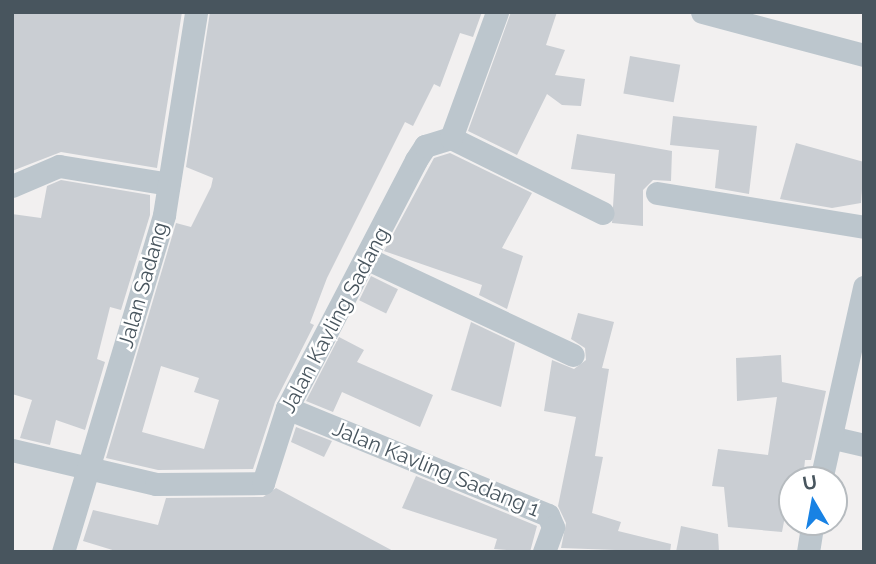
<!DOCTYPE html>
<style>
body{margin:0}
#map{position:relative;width:876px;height:564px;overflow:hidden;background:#f2f0f0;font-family:Raleway,sans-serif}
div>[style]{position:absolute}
.building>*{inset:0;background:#caced3;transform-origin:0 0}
.street>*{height:23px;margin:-11.5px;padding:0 11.5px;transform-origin:11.5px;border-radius:11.5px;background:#bcc6cd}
span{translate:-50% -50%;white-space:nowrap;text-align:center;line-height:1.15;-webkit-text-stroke:5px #fff;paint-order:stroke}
.street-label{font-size:21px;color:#48555e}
.frame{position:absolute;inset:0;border:14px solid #48555e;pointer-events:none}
.north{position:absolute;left:778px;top:466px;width:70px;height:70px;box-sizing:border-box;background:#fff;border:2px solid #b6bbbf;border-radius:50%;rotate:350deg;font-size:19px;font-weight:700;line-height:28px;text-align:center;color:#48555e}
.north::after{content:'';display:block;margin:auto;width:24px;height:32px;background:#1882e4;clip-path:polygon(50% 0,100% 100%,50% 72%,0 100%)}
</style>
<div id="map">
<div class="building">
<div style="clip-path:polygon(12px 12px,182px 12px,157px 168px,61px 152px,12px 171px)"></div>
<div style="clip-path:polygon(evenodd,210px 12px,482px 12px,473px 37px,460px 33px,440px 87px,434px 84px,413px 126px,405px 122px,327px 278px,310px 323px,314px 325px,275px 402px,253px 469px,158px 470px,106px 458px,176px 223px,191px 227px,211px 187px,213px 178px,186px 167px,210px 12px,161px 366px,199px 378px,194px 392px,219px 400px,204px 449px,142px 432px,161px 366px)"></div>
<div style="clip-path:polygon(511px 12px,557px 12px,546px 45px,565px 50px,555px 75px,585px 79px,581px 106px,562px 105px,547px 94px,517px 155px,468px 131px)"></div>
<div style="left:630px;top:56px;width:51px;height:38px;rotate:10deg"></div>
<div style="clip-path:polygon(673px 116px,757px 126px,749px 194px,715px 188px,719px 150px,670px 145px)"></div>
<div style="clip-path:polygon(577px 134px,672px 151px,671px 181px,653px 180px,643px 190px,643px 226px,612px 223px,615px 174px,571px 169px)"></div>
<div style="clip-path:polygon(796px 143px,864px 162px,861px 203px,832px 208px,780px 199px)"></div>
<div style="clip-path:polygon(450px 153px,532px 193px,502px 248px,523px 256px,507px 309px,479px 295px,482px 285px,384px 251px,434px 158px)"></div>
<div style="clip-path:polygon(61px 180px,150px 195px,150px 215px,121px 310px,110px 307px,97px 359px,105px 362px,85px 430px,56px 420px,50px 445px,20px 438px,32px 400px,12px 394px,12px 214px,41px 218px,47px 186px)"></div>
<div style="left:371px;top:276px;width:30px;height:27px;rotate:26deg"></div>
<div style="clip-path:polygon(578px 313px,614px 322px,602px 368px,609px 369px,595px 456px,603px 457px,592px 513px,621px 522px,618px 531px,671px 544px,670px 552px,561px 548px,566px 523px,558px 506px,576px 417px,544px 411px,552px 360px,574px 369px,586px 360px,585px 348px,571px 339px)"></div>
<div style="clip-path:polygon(471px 322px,515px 343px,501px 407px,451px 390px)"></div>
<div style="clip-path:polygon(339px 337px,364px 350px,357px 362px,433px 395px,420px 427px,342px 392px,333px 412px,306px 401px)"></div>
<div style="clip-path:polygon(781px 355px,782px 382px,826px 391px,811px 460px,805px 460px,803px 480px,792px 480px,782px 532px,728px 527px,724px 487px,712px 486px,718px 449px,768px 455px,777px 397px,737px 401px,736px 358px)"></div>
<div style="clip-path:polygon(296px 427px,332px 441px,324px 457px,291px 442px)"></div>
<div style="clip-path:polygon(416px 476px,537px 526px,530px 552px,494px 549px,497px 539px,402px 508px)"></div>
<div style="clip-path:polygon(276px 488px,395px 552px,119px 552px,83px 541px,93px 510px,158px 525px,166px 498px,263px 497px)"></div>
<div style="clip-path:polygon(681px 526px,718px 534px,719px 552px,676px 552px)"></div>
</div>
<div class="street">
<div style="left:702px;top:12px;width:168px;rotate:14.9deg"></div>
<div style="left:451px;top:138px;width:169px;rotate:26.3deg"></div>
<div style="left:12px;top:186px;width:51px;rotate:-23.1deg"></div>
<div style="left:59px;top:166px;width:111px;rotate:9.3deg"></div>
<div style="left:657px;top:193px;width:210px;rotate:9.3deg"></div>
<div style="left:368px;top:259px;width:226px;rotate:25.1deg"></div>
<div style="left:287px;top:408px;width:282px;rotate:22.3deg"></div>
<div style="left:548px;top:515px;width:13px;rotate:67deg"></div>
<div style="left:553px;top:527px;width:27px;rotate:110deg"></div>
<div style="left:834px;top:438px;width:31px;rotate:13deg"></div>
<div style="left:12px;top:450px;width:148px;rotate:13.3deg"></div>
<div style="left:156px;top:484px;width:107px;rotate:-0.5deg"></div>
<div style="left:263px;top:483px;width:79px;rotate:-72.3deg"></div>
<div style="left:287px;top:408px;width:280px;rotate:-62.5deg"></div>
<div style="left:416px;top:160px;width:17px;rotate:-57deg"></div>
<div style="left:425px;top:146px;width:27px;rotate:-17deg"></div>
<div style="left:451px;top:138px;width:134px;rotate:-69.9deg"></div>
<div style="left:821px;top:480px;width:198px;rotate:-77.4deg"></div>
<div style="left:63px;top:552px;width:352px;rotate:-73.3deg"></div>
<div style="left:164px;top:215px;width:206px;rotate:-81deg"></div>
<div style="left:808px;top:552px;width:30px;rotate:-81deg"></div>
</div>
<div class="street-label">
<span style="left:143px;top:285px;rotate:-74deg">Jalan Sadang</span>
<span style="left:335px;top:320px;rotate:-62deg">Jalan Kavling Sadang</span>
<span style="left:436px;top:469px;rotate:22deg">Jalan Kavling Sadang 1</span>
</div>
<div class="frame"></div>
<div class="north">U</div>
</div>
